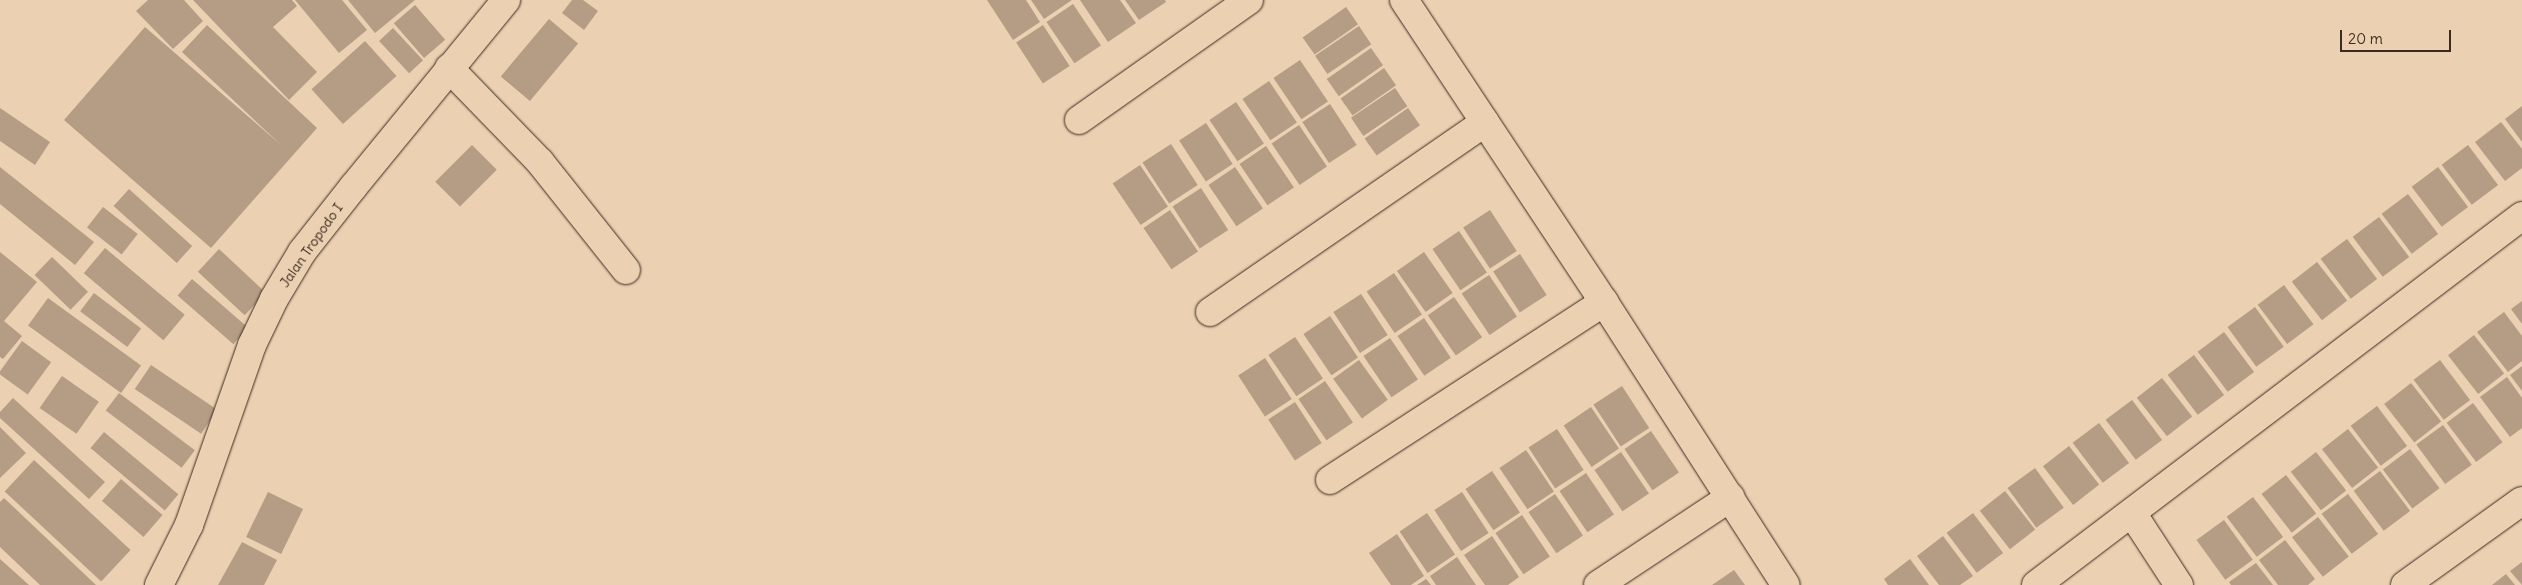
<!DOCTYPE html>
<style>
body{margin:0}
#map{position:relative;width:2522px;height:585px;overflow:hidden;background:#ebd0b2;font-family:Delius,sans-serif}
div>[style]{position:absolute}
.building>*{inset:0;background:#b49d84;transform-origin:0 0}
.roads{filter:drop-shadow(0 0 1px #3b2a1e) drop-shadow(0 0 1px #3b2a1e)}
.street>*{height:28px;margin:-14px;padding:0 14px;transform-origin:14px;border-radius:14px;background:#ebd0b2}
.secondary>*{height:28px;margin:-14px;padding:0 14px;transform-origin:14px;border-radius:14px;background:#ebd0b2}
span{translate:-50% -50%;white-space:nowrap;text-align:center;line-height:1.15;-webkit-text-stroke:5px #ebd0b2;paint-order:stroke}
.street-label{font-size:14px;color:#3b2a1e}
.scale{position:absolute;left:2340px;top:30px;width:111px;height:22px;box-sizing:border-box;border:2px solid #3b2a1e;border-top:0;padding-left:6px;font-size:15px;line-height:18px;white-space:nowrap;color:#3b2a1e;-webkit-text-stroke:4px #ebd0b2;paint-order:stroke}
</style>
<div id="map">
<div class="building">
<div style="clip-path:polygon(148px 0,184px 0,203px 21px,173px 49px,136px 11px)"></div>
<div style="clip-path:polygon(193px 0,292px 0,297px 6px,273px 27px,317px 72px,289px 100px)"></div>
<div style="clip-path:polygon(295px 0,342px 0,367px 30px,339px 53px)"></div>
<div style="clip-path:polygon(348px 0,415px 0,375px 33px)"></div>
<div style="clip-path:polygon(572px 0,583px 0,598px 11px,584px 30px,562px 13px)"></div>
<div style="clip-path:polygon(987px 0,1026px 0,1040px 22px,1013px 40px)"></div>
<div style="clip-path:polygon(1031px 0,1072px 0,1044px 19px)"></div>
<div style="clip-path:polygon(1080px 0,1120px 0,1136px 23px,1108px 42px)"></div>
<div style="clip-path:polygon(1125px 0,1165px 0,1166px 2px,1139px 20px)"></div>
<div style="left:1073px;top:4px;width:50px;height:32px;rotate:56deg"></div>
<div style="left:415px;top:5px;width:46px;height:28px;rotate:49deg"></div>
<div style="left:1346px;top:7px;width:21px;height:53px;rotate:55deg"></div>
<div style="left:549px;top:19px;width:38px;height:75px;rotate:40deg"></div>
<div style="clip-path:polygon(207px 25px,317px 128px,211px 248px,64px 120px,145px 27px,281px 145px,182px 52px)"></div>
<div style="left:1043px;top:25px;width:49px;height:32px;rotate:57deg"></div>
<div style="left:1359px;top:26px;width:22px;height:53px;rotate:56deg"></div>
<div style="left:393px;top:28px;width:44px;height:19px;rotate:47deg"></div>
<div style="left:365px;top:41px;width:47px;height:72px;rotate:48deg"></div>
<div style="left:1371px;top:48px;width:21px;height:54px;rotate:55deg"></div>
<div style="left:1300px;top:60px;width:50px;height:32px;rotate:56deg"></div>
<div style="left:1384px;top:68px;width:21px;height:53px;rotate:55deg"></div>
<div style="left:1269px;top:81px;width:50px;height:32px;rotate:56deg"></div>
<div style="left:1395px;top:88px;width:22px;height:53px;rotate:56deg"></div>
<div style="left:1236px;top:102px;width:50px;height:32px;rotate:56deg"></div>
<div style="left:1330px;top:104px;width:49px;height:33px;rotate:57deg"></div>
<div style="clip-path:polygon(2522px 106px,2522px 142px,2505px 119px)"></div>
<div style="clip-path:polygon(0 108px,50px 142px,35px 165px,0 141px)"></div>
<div style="left:1408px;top:108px;width:21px;height:53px;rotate:55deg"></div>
<div style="clip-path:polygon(2501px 122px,2522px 149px,2522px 168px,2505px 181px,2475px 142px)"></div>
<div style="left:1206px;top:123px;width:49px;height:32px;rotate:57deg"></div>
<div style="left:1299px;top:125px;width:50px;height:33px;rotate:56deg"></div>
<div style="left:1171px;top:144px;width:49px;height:34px;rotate:57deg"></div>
<div style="left:472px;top:145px;width:35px;height:52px;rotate:45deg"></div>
<div style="left:2468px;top:145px;width:50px;height:33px;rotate:53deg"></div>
<div style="left:1266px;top:146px;width:50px;height:32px;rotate:56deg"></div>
<div style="left:1140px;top:165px;width:50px;height:33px;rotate:56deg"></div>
<div style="clip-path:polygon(0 167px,94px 242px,75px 265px,0 204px)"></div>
<div style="left:1235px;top:167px;width:50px;height:32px;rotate:56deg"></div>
<div style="left:2438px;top:167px;width:50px;height:33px;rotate:53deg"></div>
<div style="left:1201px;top:188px;width:50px;height:34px;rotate:57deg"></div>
<div style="left:129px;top:189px;width:85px;height:23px;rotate:42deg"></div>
<div style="left:2408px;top:194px;width:50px;height:33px;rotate:53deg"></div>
<div style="left:103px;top:207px;width:44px;height:26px;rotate:38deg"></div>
<div style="left:1170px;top:210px;width:50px;height:32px;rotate:56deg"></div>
<div style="left:1490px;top:210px;width:49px;height:32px;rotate:57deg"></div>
<div style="left:2379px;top:217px;width:50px;height:33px;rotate:53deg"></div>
<div style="left:1459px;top:231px;width:50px;height:32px;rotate:56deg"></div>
<div style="left:2347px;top:239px;width:50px;height:33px;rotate:53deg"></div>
<div style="left:105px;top:248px;width:104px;height:33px;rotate:40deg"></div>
<div style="left:219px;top:249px;width:64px;height:31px;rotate:43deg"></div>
<div style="clip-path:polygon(0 252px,37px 282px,4px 321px,22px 336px,3px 359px,0 357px)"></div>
<div style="left:1424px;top:252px;width:50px;height:33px;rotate:55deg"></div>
<div style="left:1520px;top:254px;width:49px;height:32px;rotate:57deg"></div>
<div style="left:52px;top:257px;width:50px;height:25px;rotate:44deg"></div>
<div style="left:2317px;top:262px;width:49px;height:32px;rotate:52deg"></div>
<div style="left:1394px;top:273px;width:50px;height:33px;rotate:56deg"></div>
<div style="left:1489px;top:275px;width:50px;height:33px;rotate:56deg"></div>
<div style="left:192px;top:279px;width:74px;height:22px;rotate:41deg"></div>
<div style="left:2284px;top:285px;width:49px;height:33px;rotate:53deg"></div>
<div style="left:94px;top:293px;width:59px;height:23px;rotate:37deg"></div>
<div style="left:1361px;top:294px;width:49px;height:33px;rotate:57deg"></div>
<div style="left:1454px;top:297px;width:49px;height:32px;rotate:55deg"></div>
<div style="left:48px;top:298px;width:115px;height:34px;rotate:36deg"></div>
<div style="clip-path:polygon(2522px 301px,2522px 324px,2511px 309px)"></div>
<div style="left:2255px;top:307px;width:49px;height:34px;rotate:54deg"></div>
<div style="clip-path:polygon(2504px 312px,2522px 336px,2522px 361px,2508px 372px,2477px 332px)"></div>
<div style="left:1330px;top:316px;width:50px;height:32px;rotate:56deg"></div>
<div style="left:1424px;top:318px;width:48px;height:32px;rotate:56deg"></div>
<div style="left:2224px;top:332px;width:50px;height:33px;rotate:53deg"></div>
<div style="left:2474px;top:335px;width:49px;height:33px;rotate:52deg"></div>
<div style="left:1295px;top:337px;width:50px;height:32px;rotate:56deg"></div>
<div style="left:1390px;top:338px;width:50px;height:32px;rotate:56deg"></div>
<div style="left:22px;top:341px;width:36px;height:40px;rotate:36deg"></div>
<div style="left:2194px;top:355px;width:50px;height:33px;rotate:53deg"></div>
<div style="left:1265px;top:358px;width:49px;height:32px;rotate:57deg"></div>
<div style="left:1359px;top:360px;width:49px;height:32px;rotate:54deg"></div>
<div style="left:2440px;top:360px;width:50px;height:33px;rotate:53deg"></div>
<div style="left:151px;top:365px;width:80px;height:29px;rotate:34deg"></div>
<div style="clip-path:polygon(2522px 366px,2522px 391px,2510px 375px)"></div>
<div style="left:62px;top:376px;width:45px;height:39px;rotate:35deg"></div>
<div style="clip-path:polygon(2507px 377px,2522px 398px,2522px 428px,2510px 437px,2480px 397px)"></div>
<div style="left:2162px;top:378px;width:49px;height:32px;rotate:52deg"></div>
<div style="left:1325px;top:381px;width:50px;height:32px;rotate:56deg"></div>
<div style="left:2411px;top:383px;width:49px;height:34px;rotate:52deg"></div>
<div style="left:1622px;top:386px;width:50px;height:34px;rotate:57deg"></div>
<div style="left:119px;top:393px;width:95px;height:22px;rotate:37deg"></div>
<div style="clip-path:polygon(13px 398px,105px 482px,89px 499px,0 418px,0 412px)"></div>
<div style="left:2132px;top:400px;width:50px;height:33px;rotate:53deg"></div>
<div style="left:1295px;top:402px;width:49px;height:32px;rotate:57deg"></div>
<div style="left:2473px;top:403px;width:49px;height:33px;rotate:53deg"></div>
<div style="left:2377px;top:406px;width:50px;height:33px;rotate:53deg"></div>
<div style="left:1591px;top:407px;width:50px;height:33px;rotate:56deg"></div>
<div style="left:2099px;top:423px;width:50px;height:33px;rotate:53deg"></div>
<div style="left:2443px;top:425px;width:49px;height:33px;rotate:54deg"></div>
<div style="clip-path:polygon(0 427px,26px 453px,0 478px)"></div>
<div style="left:1557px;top:429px;width:49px;height:34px;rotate:57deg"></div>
<div style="left:2348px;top:429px;width:49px;height:33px;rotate:52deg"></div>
<div style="left:1651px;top:431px;width:50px;height:32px;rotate:56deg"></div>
<div style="left:104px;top:432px;width:97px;height:21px;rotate:40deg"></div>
<div style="left:2069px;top:446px;width:49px;height:33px;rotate:52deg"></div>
<div style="left:2410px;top:449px;width:49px;height:34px;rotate:53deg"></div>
<div style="left:1526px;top:450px;width:50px;height:32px;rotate:56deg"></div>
<div style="left:1621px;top:452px;width:50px;height:32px;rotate:56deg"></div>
<div style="left:2316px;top:452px;width:49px;height:32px;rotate:52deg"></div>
<div style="left:34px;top:460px;width:132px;height:43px;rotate:43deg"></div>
<div style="left:2035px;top:468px;width:49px;height:34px;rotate:54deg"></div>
<div style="left:1492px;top:471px;width:50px;height:32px;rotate:56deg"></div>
<div style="left:2380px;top:471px;width:50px;height:33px;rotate:53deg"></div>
<div style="left:1586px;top:473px;width:50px;height:32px;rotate:56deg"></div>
<div style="left:2286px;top:475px;width:49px;height:31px;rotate:52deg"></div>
<div style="left:121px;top:479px;width:55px;height:29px;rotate:41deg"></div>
<div style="left:2005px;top:491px;width:49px;height:32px;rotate:52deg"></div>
<div style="left:268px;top:492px;width:39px;height:50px;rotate:26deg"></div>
<div style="left:1462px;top:492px;width:49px;height:33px;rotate:57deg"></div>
<div style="left:1555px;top:494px;width:50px;height:32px;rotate:56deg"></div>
<div style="left:2348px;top:494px;width:50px;height:33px;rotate:53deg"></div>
<div style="left:2253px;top:497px;width:50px;height:33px;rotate:53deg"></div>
<div style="clip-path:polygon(4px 498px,96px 585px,40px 585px,0 547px,0 502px)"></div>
<div style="left:1427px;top:513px;width:50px;height:33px;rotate:56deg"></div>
<div style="left:1973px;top:513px;width:50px;height:33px;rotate:53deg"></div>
<div style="left:1522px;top:515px;width:50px;height:32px;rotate:56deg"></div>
<div style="left:2318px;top:517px;width:50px;height:33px;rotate:52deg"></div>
<div style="left:2224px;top:520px;width:49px;height:34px;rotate:54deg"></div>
<div style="clip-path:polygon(1397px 534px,1424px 576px,1411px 585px,1391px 585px,1369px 553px)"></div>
<div style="clip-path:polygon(1492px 536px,1519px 577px,1508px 585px,1485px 585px,1464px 555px)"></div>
<div style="clip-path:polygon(1943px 536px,1973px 576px,1960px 585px,1939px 585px,1917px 556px)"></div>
<div style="clip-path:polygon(2285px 540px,2315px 579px,2308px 585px,2278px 585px,2259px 560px)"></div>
<div style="clip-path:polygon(242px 542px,277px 560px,264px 585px,218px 585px)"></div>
<div style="clip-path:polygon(1457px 557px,1476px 585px,1436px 585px,1430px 576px)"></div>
<div style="clip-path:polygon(0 559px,29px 585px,0 585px)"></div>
<div style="clip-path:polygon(1910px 559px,1929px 585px,1888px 585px,1884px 579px)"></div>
<div style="clip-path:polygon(2522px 562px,2522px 585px,2510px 571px)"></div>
<div style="clip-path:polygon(2256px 563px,2273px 585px,2231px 585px,2229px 582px)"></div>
<div style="clip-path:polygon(1734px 570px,1745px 585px,1712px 585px)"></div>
<div style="clip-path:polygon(2506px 574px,2515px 585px,2492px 585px)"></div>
<div style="clip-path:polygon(1426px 579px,1431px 585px,1417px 585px)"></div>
</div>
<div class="roads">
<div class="street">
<div style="left:1404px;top:0;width:362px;rotate:56.5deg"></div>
<div style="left:1604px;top:302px;width:336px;rotate:57.3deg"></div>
<div style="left:449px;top:68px;width:131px;rotate:45.9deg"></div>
<div style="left:540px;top:162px;width:138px;rotate:51.5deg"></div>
<div style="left:1079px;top:120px;width:208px;rotate:-35.2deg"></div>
<div style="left:1210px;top:312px;width:334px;rotate:-34.6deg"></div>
<div style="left:1330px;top:480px;width:327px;rotate:-33deg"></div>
<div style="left:2132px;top:513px;width:86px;rotate:56.9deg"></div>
<div style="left:1598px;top:585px;width:159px;rotate:-33.5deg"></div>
<div style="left:2036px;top:585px;width:610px;rotate:-37.21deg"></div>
<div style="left:2405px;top:585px;width:144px;rotate:-35.7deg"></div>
</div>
<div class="secondary">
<div style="left:159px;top:585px;width:67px;rotate:-63.4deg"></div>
<div style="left:189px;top:525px;width:191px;rotate:-70.7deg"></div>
<div style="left:252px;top:345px;width:51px;rotate:-64.4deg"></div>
<div style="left:274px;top:299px;width:55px;rotate:-59.2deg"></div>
<div style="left:302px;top:252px;width:84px;rotate:-51.8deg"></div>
<div style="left:354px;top:186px;width:240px;rotate:-50.7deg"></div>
</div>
</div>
<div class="street-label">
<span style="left:311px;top:245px;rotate:-55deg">Jalan Tropodo I</span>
</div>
<div class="scale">20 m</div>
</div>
